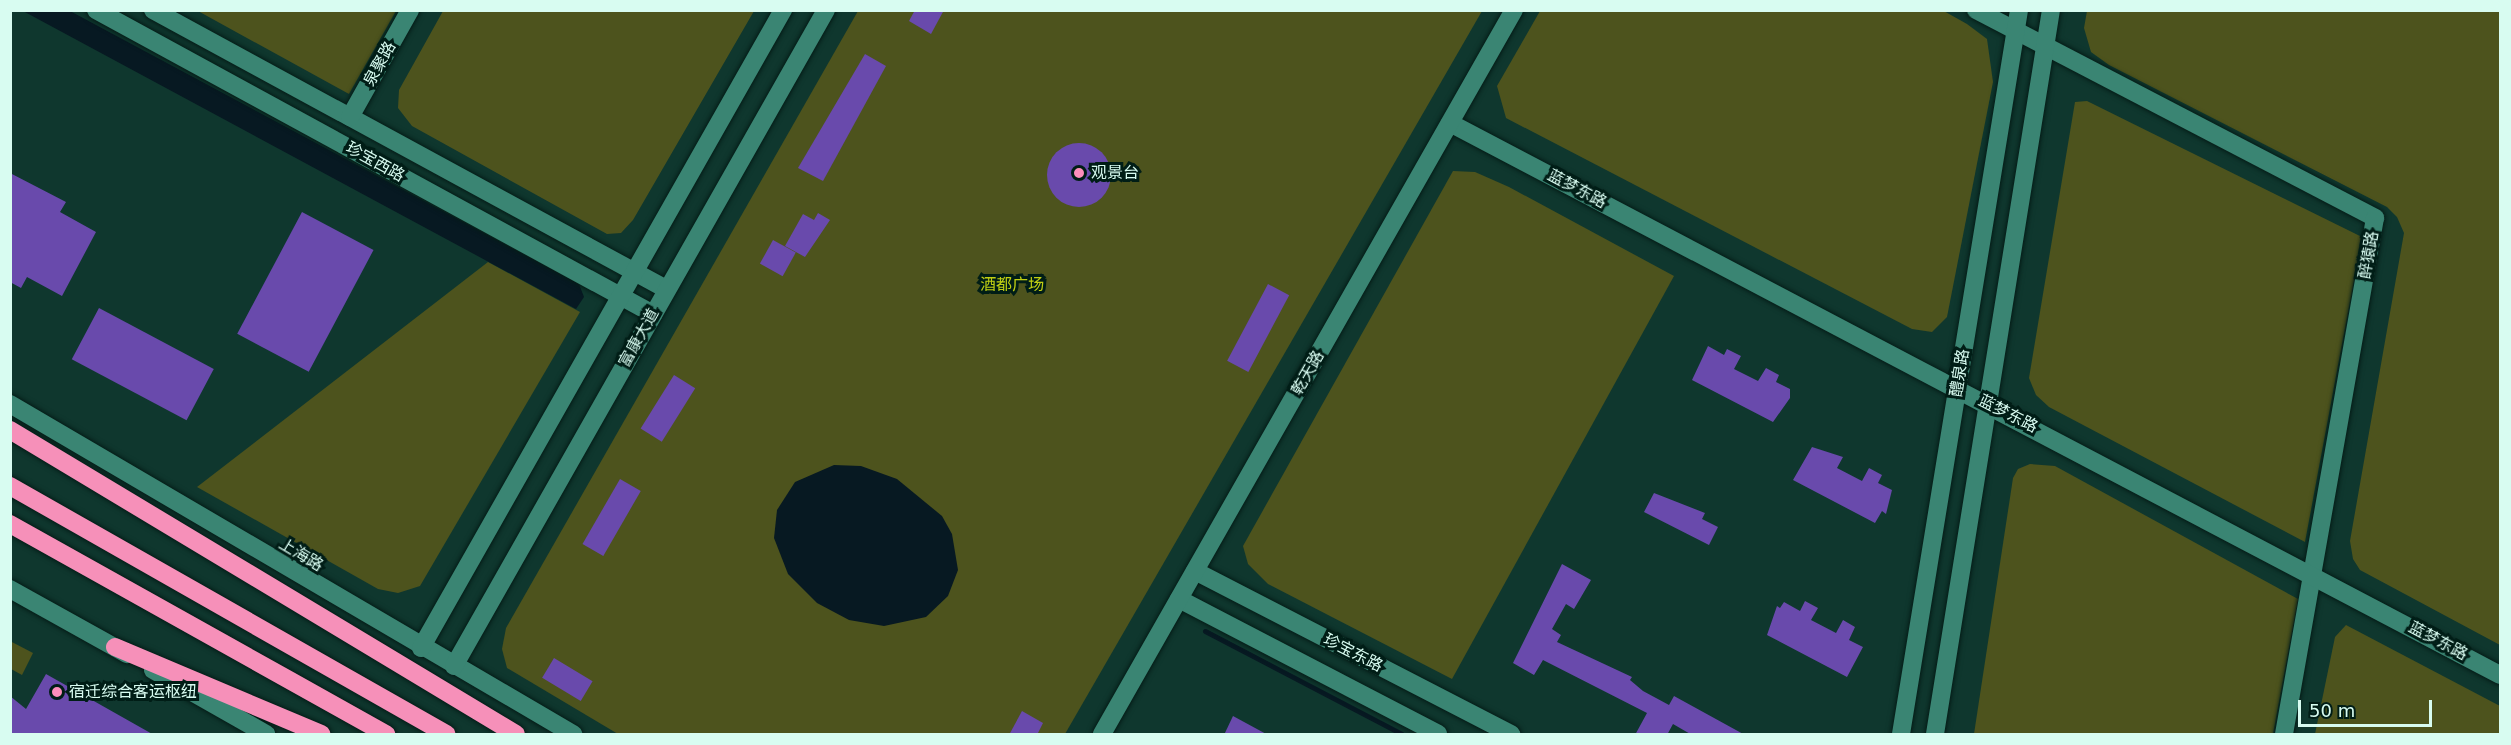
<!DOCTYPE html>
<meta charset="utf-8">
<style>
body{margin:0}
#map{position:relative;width:2511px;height:745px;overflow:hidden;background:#0f372e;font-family:"DejaVu Sans","Noto Sans SC",sans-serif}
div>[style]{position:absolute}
.green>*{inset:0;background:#4d531d}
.water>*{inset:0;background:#071922}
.stream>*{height:5px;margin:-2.5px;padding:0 2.5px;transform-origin:2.5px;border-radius:2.5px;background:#071922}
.building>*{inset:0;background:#694aac;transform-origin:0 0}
.round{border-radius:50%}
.roads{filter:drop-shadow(0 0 2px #051c17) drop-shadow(0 0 2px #051c17)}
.street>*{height:18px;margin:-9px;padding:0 9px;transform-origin:9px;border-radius:9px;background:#3a8573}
.secondary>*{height:18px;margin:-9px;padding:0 9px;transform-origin:9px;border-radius:9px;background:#3a8573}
.highway>*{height:18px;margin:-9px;padding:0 9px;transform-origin:9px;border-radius:9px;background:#f690b9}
.dots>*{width:16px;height:16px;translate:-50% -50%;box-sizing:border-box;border:3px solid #001d16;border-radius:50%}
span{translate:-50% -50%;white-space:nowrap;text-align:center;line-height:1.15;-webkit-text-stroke:6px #001d16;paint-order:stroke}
.street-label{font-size:16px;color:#d8fcf1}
.poi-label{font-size:16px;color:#d8fcf1}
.left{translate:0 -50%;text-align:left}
.park-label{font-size:16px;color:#c0cf13}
.frame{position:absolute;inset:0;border:12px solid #d8fcf1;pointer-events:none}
.scale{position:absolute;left:2298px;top:700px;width:134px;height:27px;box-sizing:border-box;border:3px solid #d8fcf1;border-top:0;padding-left:8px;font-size:18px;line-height:21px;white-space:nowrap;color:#d8fcf1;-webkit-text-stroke:4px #001d16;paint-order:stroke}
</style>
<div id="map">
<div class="green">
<div style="clip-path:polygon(198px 11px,396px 11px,349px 94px)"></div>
<div style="clip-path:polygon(443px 11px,443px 10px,754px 11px,633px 220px,621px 233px,607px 234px,412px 126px,398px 108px,399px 90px)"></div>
<div style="clip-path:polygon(858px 11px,1482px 11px,1065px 734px,618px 734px,507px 668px,502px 649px,506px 628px)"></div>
<div style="clip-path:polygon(1540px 11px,1942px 10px,1967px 24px,1987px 39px,1993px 82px,1947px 317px,1932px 332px,1912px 329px,1506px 118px,1497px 86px)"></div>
<div style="clip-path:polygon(2087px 11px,2500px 11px,2500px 645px,2360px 570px,2353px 559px,2350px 541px,2404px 233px,2397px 217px,2387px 207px,2109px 65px,2091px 52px,2084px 28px)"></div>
<div style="clip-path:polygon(2087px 101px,2362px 237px,2305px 542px,2049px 407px,2036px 395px,2029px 378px,2075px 102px)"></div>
<div style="clip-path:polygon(1453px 171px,1475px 172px,1509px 187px,1674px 276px,1452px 679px,1268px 584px,1248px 564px,1243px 546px)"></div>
<div style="clip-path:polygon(488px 262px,580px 312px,420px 586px,398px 593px,378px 589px,197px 487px)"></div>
<div style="clip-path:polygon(2030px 464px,2055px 466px,2298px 599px,2273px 734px,1974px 734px,2013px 478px,2018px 469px)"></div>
<div style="clip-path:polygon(2346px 625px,2500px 706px,2500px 734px,2315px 734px,2335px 637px)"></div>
<div style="clip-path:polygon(10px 641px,33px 653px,22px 675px,11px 669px)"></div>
</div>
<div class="water">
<div style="clip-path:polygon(23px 11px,70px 11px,579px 284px,584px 297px,576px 309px)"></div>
<div style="clip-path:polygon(834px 465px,861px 466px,897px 479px,942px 516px,952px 534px,958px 570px,948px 596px,926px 617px,884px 626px,849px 620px,817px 603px,788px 574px,774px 538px,777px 510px,795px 482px)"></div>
</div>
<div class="stream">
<div style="left:1205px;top:631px;width:222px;rotate:27.6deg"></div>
</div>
<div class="building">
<div style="clip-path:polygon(915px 10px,944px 10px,931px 34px,909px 21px)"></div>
<div style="clip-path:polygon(865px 54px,886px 66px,823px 181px,798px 168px)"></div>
<div class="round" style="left:1047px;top:143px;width:64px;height:64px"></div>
<div style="clip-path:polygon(10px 173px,66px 202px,60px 212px,96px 232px,62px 296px,27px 277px,21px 288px,10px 282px)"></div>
<div style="left:302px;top:212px;width:81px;height:138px;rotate:28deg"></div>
<div style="clip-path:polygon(818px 213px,830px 220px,805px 257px,785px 246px,803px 214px,814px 220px)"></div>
<div style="left:773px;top:240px;width:26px;height:27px;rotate:29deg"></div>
<div style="left:1268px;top:284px;width:24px;height:87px;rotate:28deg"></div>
<div style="left:99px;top:308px;width:130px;height:58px;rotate:28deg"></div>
<div style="clip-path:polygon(1708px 346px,1724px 355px,1727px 349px,1741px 356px,1734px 369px,1758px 381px,1766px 368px,1779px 375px,1776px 382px,1790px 389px,1790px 398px,1773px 422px,1692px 380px)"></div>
<div style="left:674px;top:375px;width:25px;height:63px;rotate:32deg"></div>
<div style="clip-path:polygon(1812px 447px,1843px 457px,1837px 468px,1862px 481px,1869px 468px,1882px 475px,1878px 483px,1892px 490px,1886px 514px,1882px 511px,1875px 523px,1793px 480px)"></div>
<div style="left:620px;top:479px;width:24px;height:75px;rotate:30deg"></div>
<div style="clip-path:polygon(1654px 493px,1705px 513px,1702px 519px,1718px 527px,1709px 545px,1644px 512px)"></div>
<div style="clip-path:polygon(1562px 564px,1591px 580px,1574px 609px,1566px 604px,1552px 629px,1561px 635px,1557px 642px,1632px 677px,1630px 680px,1643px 691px,1669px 705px,1674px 696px,1745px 735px,1692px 735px,1673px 724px,1667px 735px,1635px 735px,1647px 713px,1543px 660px,1534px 675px,1513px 663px)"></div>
<div style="clip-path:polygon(1805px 601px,1818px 608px,1811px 620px,1836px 633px,1843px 620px,1855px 627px,1849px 640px,1863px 647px,1847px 677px,1767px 635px,1777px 606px,1780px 608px,1784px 602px,1800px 611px)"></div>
<div style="left:554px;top:658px;width:45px;height:23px;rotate:31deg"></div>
<div style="clip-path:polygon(46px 674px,154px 735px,10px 735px,10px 696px,26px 709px)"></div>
<div style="clip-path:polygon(1022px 711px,1043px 723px,1037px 735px,1009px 735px)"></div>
<div style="clip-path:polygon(1233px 716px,1268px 735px,1224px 735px)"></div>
</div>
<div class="roads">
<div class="street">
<div style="left:96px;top:10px;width:635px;rotate:28.62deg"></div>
<div style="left:153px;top:10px;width:584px;rotate:28.54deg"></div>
<div style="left:1976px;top:10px;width:450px;rotate:27.5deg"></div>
<div style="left:2375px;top:218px;width:524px;rotate:100deg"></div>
<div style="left:350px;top:117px;width:123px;rotate:-60.7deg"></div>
<div style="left:1450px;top:123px;width:1186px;rotate:27.73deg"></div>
<div style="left:1195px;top:571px;width:356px;rotate:27.3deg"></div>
<div style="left:1179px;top:599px;width:292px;rotate:27.5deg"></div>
<div style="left:1102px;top:734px;width:833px;rotate:-60.36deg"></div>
</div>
<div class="secondary">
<div style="left:10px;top:404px;width:653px;rotate:30.38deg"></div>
<div style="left:10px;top:589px;width:134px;rotate:29.1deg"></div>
<div style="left:421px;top:648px;width:734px;rotate:-60.43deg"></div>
<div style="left:454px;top:666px;width:754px;rotate:-60.44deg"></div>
<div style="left:153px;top:670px;width:130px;rotate:29.5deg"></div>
<div style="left:1901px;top:734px;width:734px;rotate:-80.74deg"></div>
<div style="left:1935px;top:734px;width:733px;rotate:-80.9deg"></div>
</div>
<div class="highway">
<div style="left:10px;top:430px;width:590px;rotate:31deg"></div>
<div style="left:10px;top:486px;width:502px;rotate:29.63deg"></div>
<div style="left:10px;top:524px;width:431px;rotate:29.2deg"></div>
<div style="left:115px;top:647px;width:224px;rotate:22.9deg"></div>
</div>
</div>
<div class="dots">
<div style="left:1079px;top:173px;background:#fe8ebc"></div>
<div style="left:57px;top:692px;background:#fe8ebc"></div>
</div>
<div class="street-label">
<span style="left:380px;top:64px;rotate:-61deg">泉聚路</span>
<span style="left:375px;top:162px;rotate:29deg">珍宝西路</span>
<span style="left:1577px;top:189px;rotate:28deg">蓝梦东路</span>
<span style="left:2369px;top:255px;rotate:-80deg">醉猿路</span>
<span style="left:639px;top:338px;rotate:-61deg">富康大道</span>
<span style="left:1308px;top:373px;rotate:-60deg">乾天路</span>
<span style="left:1960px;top:373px;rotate:-81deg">醴泉路</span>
<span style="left:2008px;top:414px;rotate:27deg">蓝梦东路</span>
<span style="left:301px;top:555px;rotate:31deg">上海路</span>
<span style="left:2438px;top:641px;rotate:28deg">蓝梦东路</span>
<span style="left:1353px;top:653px;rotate:27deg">珍宝东路</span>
</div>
<div class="poi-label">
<span class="left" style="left:1091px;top:173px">观景台</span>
<span class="left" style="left:69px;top:692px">宿迁综合客运枢纽</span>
</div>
<div class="park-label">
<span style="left:1012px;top:285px">酒都广场</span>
</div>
<div class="frame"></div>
<div class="scale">50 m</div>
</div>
